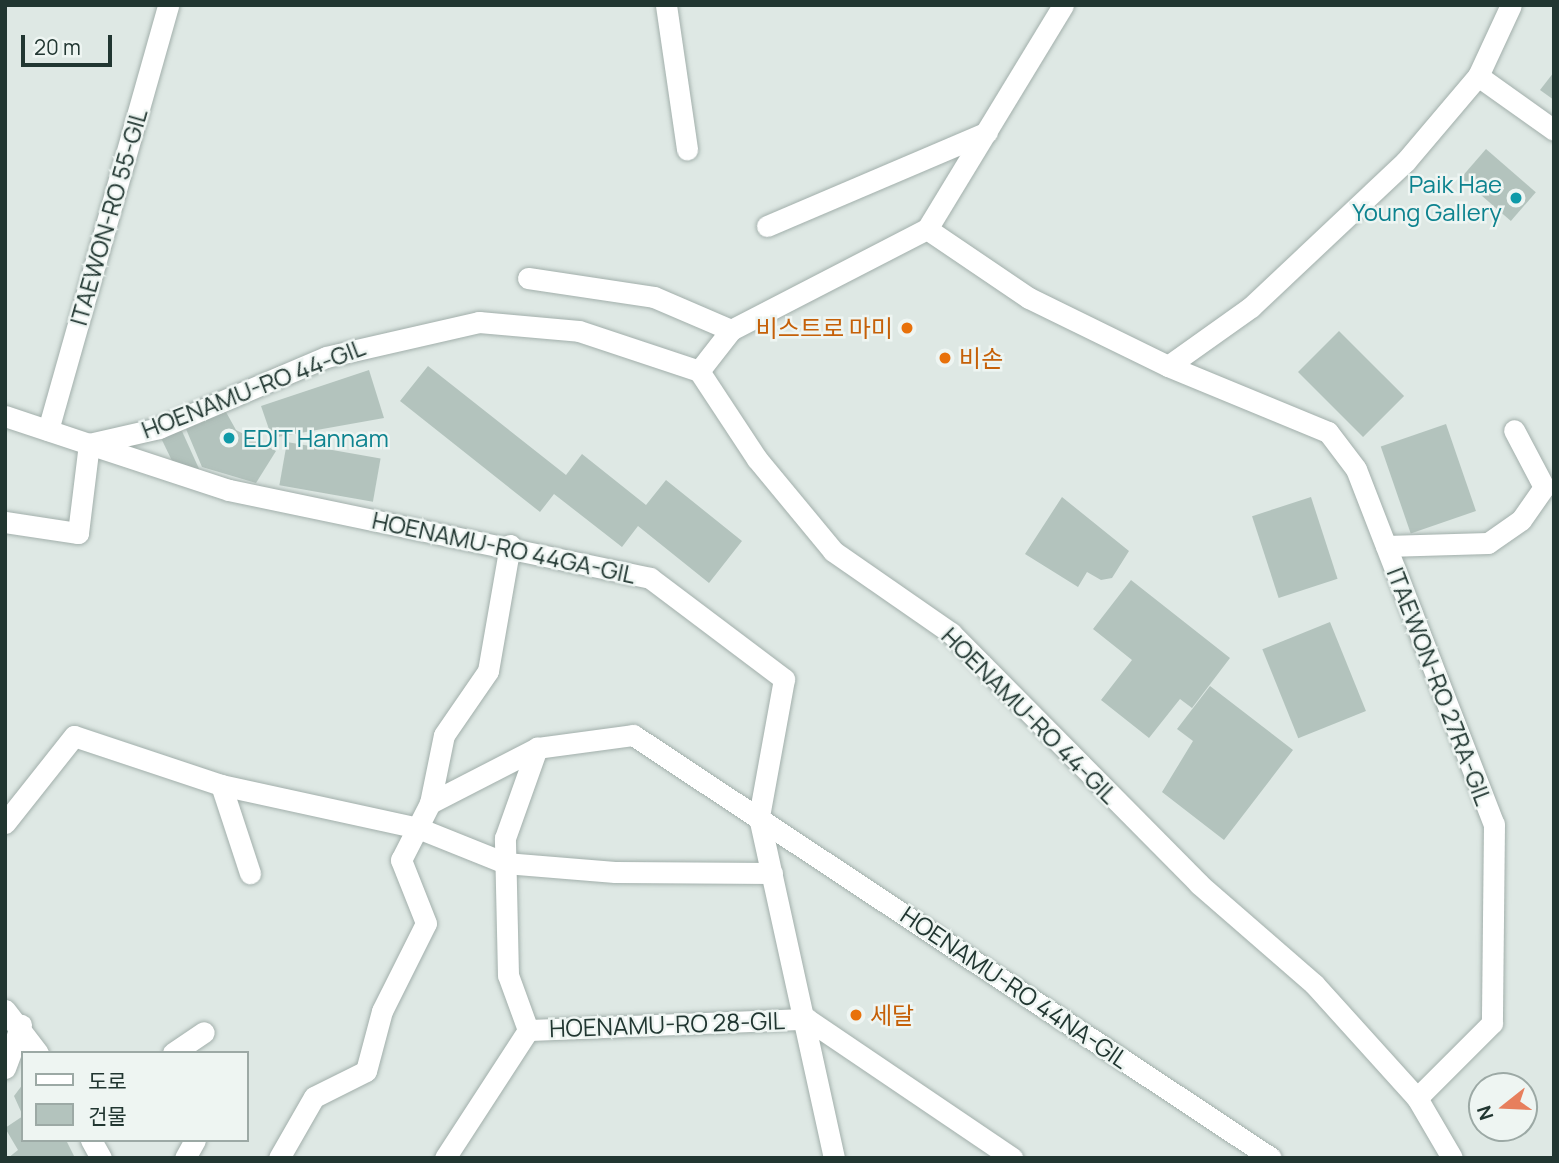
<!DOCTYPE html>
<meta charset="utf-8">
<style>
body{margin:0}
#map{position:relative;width:1559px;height:1163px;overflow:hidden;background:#dee8e4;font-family:Manrope,"Noto Sans KR",sans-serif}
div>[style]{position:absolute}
.building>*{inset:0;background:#b3c3bd;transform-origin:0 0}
.roads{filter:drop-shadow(0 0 2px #a2afab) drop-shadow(0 0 2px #a2afab)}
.minor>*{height:21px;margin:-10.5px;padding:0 10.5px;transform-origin:10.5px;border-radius:10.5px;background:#fff}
.dots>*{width:19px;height:19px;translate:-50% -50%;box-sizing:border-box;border:4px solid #eef5f2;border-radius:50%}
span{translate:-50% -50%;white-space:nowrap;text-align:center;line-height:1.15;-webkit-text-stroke:5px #eef5f2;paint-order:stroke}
.culture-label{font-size:24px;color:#0d838f}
.right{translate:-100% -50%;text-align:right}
.left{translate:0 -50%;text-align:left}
.street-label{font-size:24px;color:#213631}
.food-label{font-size:24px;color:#c56008}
.frame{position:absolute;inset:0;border:7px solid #213631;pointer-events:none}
.legend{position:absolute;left:21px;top:1051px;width:228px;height:91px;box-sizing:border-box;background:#eef5f2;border:2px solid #9ca9a5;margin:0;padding:9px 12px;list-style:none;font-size:21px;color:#213631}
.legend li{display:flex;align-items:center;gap:14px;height:35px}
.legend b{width:35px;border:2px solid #9ca9a5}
.north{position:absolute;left:1468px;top:1072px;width:70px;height:70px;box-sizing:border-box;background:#eef5f2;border:2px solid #9ca9a5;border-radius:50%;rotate:252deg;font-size:19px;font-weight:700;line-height:28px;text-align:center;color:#213631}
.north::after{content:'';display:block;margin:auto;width:24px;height:32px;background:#e77f5d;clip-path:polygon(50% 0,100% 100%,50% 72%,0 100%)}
.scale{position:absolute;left:21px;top:35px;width:91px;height:32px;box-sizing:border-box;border:4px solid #213631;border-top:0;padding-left:9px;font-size:21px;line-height:24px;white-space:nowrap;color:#213631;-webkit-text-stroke:5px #eef5f2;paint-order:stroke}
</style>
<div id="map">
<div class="building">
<div style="clip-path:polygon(1554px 72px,1554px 100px,1540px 90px)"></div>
<div style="left:1486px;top:149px;width:66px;height:38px;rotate:41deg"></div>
<div style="left:1339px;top:331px;width:92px;height:58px;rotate:45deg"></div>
<div style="clip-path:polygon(428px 366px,566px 475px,582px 454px,646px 505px,666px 480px,742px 541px,709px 583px,638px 526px,622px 547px,554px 494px,540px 512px,400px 401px)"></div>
<div style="clip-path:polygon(369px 370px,384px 418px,272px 438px,261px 406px)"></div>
<div style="clip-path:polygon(226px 412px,236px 430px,276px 451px,256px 483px,202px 467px,186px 429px)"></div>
<div style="left:1446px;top:424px;width:92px;height:69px;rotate:71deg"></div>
<div style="clip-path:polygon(181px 429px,200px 471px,175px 467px,161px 438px)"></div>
<div style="left:287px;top:442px;width:95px;height:44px;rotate:10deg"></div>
<div style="clip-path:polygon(1062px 497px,1129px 551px,1112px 578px,1101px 580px,1087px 572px,1078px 587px,1025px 554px)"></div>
<div style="left:1311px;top:497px;width:86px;height:62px;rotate:72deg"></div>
<div style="clip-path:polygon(1131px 580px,1230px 658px,1192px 708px,1180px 699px,1149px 738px,1101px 700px,1132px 660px,1093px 629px)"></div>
<div style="left:1330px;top:622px;width:96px;height:73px;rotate:68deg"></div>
<div style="clip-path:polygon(1210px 686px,1293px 750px,1224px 840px,1162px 792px,1193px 741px,1177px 729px)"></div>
<div style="clip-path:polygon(23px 1084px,23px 1140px,66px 1140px,75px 1158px,8px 1158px,18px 1150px,5px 1128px,23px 1116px,14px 1096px)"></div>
</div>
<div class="roads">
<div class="minor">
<div style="left:666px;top:5px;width:146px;rotate:81.7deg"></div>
<div style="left:1478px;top:76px;width:93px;rotate:35.4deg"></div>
<div style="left:767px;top:226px;width:239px;rotate:-23.1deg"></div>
<div style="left:927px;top:229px;width:262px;rotate:-58.7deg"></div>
<div style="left:528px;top:278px;width:127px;rotate:8.6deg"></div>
<div style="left:654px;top:297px;width:84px;rotate:23.2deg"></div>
<div style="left:1168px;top:366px;width:173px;rotate:22.4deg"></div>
<div style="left:1328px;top:432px;width:46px;rotate:52.9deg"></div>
<div style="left:1356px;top:469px;width:381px;rotate:68.8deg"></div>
<div style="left:1494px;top:824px;width:199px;rotate:90.6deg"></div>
<div style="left:1492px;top:1023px;width:106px;rotate:135deg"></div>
<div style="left:699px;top:371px;width:52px;rotate:-52deg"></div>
<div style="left:731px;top:330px;width:220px;rotate:-27.3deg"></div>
<div style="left:927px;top:229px;width:123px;rotate:34.1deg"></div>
<div style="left:1029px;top:298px;width:155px;rotate:26.1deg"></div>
<div style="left:1168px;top:366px;width:102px;rotate:-35.4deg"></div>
<div style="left:1251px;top:307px;width:212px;rotate:-43.3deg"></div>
<div style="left:1405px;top:162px;width:113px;rotate:-49.7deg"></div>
<div style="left:1478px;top:76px;width:78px;rotate:-65.1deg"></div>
<div style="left:5px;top:416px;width:89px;rotate:18.4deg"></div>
<div style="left:89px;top:444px;width:72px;rotate:-12.9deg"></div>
<div style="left:159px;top:428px;width:181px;rotate:-23deg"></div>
<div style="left:326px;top:357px;width:157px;rotate:-12.9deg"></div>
<div style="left:479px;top:322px;width:100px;rotate:5.1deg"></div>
<div style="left:579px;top:331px;width:126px;rotate:18.4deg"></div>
<div style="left:699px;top:371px;width:105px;rotate:56.6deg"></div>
<div style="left:757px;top:459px;width:119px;rotate:50.4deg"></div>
<div style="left:833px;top:551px;width:144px;rotate:34.8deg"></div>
<div style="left:951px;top:633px;width:353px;rotate:45.3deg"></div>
<div style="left:1199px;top:884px;width:152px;rotate:41deg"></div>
<div style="left:1314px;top:984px;width:154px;rotate:47.9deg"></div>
<div style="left:1417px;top:1098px;width:69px;rotate:59.7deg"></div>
<div style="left:48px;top:430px;width:442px;rotate:-74.2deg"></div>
<div style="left:5px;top:522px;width:74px;rotate:8.6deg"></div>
<div style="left:78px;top:533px;width:90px;rotate:-83deg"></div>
<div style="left:89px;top:444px;width:147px;rotate:18.2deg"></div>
<div style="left:229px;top:490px;width:430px;rotate:11.8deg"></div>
<div style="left:650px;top:578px;width:168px;rotate:37deg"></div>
<div style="left:784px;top:679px;width:140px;rotate:100.3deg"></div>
<div style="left:759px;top:817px;width:349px;rotate:77.6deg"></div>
<div style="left:1386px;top:546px;width:102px;rotate:-1.7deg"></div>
<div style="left:1488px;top:543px;width:40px;rotate:-34.9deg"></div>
<div style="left:1521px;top:520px;width:40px;rotate:-55.1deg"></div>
<div style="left:1544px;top:487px;width:64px;rotate:-117.8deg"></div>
<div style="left:221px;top:785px;width:202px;rotate:12.3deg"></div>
<div style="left:418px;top:828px;width:94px;rotate:21.9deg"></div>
<div style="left:505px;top:863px;width:110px;rotate:4.7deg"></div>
<div style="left:615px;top:872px;width:157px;rotate:0.4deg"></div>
<div style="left:430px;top:803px;width:120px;rotate:-27.2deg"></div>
<div style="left:5px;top:823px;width:111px;rotate:-51.6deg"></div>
<div style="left:74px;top:736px;width:155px;rotate:18.4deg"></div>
<div style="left:221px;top:785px;width:93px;rotate:71.8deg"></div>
<div style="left:5px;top:1010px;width:54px;rotate:52.5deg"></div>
<div style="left:528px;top:1030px;width:279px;rotate:-2.3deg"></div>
<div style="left:807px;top:1019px;width:248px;rotate:34.1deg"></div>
<div style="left:173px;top:1053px;width:37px;rotate:-34deg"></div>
<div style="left:5px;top:1068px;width:46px;rotate:-69.6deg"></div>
<div style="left:91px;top:1140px;width:21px;rotate:61deg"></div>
<div style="left:185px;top:1158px;width:21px;rotate:-61deg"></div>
<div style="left:279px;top:1158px;width:70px;rotate:-60.2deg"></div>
<div style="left:314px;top:1097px;width:58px;rotate:-26.6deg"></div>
<div style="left:366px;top:1071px;width:62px;rotate:-75.1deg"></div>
<div style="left:382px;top:1011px;width:98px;rotate:-63.4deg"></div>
<div style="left:426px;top:923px;width:68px;rotate:-111.6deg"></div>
<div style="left:401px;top:860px;width:64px;rotate:-63deg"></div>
<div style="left:430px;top:803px;width:69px;rotate:-78.4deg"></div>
<div style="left:444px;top:735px;width:78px;rotate:-55.5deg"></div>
<div style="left:488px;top:671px;width:128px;rotate:-80.1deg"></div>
<div style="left:445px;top:1158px;width:153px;rotate:-57deg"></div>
<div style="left:528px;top:1030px;width:59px;rotate:-110deg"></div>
<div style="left:508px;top:975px;width:137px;rotate:-91.3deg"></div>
<div style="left:505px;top:838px;width:96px;rotate:-70.4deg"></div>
<div style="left:537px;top:748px;width:97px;rotate:-7.7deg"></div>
<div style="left:633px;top:735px;width:765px;rotate:33.54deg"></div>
</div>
</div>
<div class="dots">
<div style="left:1516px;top:198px;background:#0f9aa8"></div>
<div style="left:907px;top:328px;background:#e8710a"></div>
<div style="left:945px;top:358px;background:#e8710a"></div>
<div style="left:229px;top:438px;background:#0f9aa8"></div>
<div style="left:856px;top:1015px;background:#e8710a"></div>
</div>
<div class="culture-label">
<span class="right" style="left:1502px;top:198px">Paik Hae<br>Young Gallery</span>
<span class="left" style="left:243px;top:438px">EDIT Hannam</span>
</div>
<div class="street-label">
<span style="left:108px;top:217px;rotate:-74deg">ITAEWON-RO 55-GIL</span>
<span style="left:253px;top:388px;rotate:-21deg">HOENAMU-RO 44-GIL</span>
<span style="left:504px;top:547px;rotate:12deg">HOENAMU-RO 44GA-GIL</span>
<span style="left:1440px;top:686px;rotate:69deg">ITAEWON-RO 27RA-GIL</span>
<span style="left:1030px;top:715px;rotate:45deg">HOENAMU-RO 44-GIL</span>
<span style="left:1015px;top:987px;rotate:34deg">HOENAMU-RO 44NA-GIL</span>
<span style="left:667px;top:1024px;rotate:-2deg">HOENAMU-RO 28-GIL</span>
</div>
<div class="food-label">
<span class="right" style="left:893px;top:328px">비스트로 마미</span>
<span class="left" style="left:959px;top:358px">비손</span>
<span class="left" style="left:870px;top:1015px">세달</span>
</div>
<div class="frame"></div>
<ul class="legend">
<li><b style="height:9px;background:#fff"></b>도로</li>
<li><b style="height:19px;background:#b3c3bd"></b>건물</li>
</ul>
<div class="north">N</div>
<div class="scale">20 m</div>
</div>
